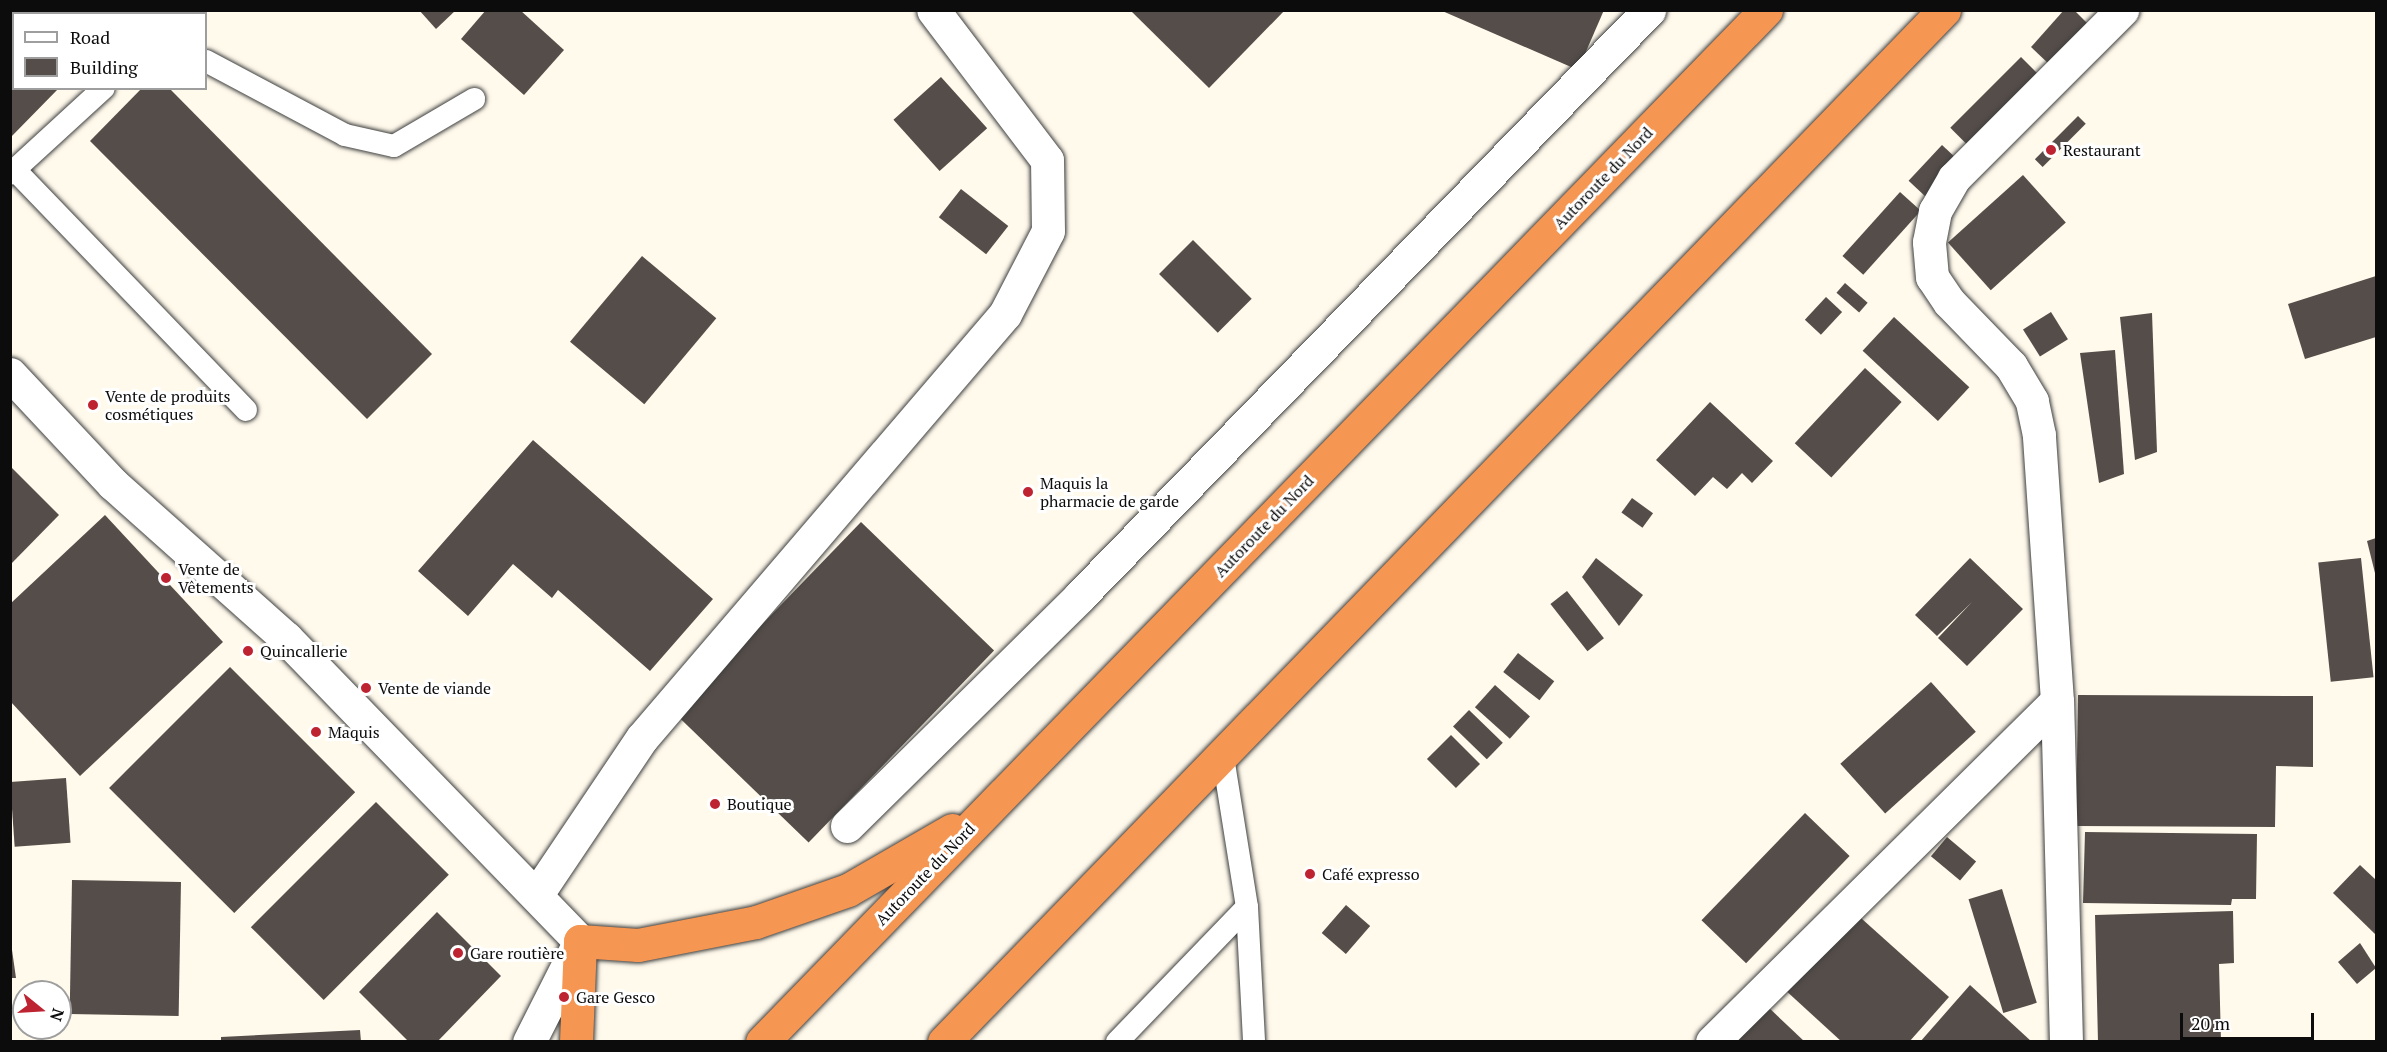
<!DOCTYPE html>
<meta charset="utf-8">
<style>
body{margin:0}
#map{position:relative;width:2387px;height:1052px;overflow:hidden;background:#fffaec;font-family:"PT Serif",serif}
div>[style]{position:absolute}
.building>*{inset:0;background:#554d49;transform-origin:0 0}
.roads{filter:drop-shadow(0 0 2px #3f3f3f) drop-shadow(0 0 2px #3f3f3f)}
.lane>*{height:22px;margin:-11px;padding:0 11px;transform-origin:11px;border-radius:11px;background:#fff}
.street>*{height:33px;margin:-16.5px;padding:0 16.5px;transform-origin:16.5px;border-radius:16.5px;background:#fff}
.highway>*{height:33px;margin:-16.5px;padding:0 16.5px;transform-origin:16.5px;border-radius:16.5px;background:#f69653}
.dots>*{width:16px;height:16px;translate:-50% -50%;box-sizing:border-box;border:3px solid #fff;border-radius:50%}
span{translate:-50% -50%;white-space:nowrap;text-align:center;line-height:1.15;-webkit-text-stroke:6px #fff;paint-order:stroke}
.poi-label{font-size:16px;color:#0c0c0c}
.left{translate:0 -50%;text-align:left}
.street-label{font-size:16px;color:#0c0c0c}
.frame{position:absolute;inset:0;border:12px solid #0c0c0c;pointer-events:none}
.legend{position:absolute;left:12px;top:12px;width:195px;height:78px;box-sizing:border-box;background:#fff;border:2px solid #9e9e9e;margin:0;padding:8px 10px;list-style:none;font-size:18px;color:#0c0c0c}
.legend li{display:flex;align-items:center;gap:12px;height:30px}
.legend b{width:30px;border:2px solid #9e9e9e}
.north{position:absolute;left:12px;top:980px;width:60px;height:60px;box-sizing:border-box;background:#fff;border:2px solid #9e9e9e;border-radius:50%;rotate:108deg;font-size:16px;font-weight:700;line-height:24px;text-align:center;color:#0c0c0c}
.north::after{content:'';display:block;margin:auto;width:21px;height:27px;background:#bd2331;clip-path:polygon(50% 0,100% 100%,50% 72%,0 100%)}
.scale{position:absolute;left:2180px;top:1013px;width:134px;height:27px;box-sizing:border-box;border:3px solid #0c0c0c;border-top:0;padding-left:8px;font-size:18px;line-height:21px;white-space:nowrap;color:#0c0c0c;-webkit-text-stroke:4px #fff;paint-order:stroke}
</style>
<div id="map">
<div class="building">
<div style="clip-path:polygon(10px 10px,45px 14px,14px 14px,14px 88px,59px 88px,10px 138px)"></div>
<div style="clip-path:polygon(419px 10px,456px 10px,436px 29px)"></div>
<div style="clip-path:polygon(486px 10px,520px 10px,564px 50px,524px 95px,461px 39px)"></div>
<div style="clip-path:polygon(1130px 10px,1285px 10px,1209px 88px)"></div>
<div style="clip-path:polygon(1440px 10px,1604px 10px,1578px 70px)"></div>
<div style="clip-path:polygon(2064px 10px,2074px 10px,2089px 25px,2051px 66px,2031px 47px)"></div>
<div style="left:2021px;top:57px;width:25px;height:100px;rotate:45deg"></div>
<div style="left:941px;top:77px;width:69px;height:64px;rotate:48deg"></div>
<div style="clip-path:polygon(142px 88px,169px 88px,432px 354px,367px 419px,90px 141px)"></div>
<div style="left:2078px;top:116px;width:11px;height:61px;rotate:45deg"></div>
<div style="left:1942px;top:145px;width:26px;height:49px;rotate:43deg"></div>
<div style="left:2023px;top:175px;width:64px;height:101px;rotate:48deg"></div>
<div style="left:961px;top:189px;width:60px;height:36px;rotate:38deg"></div>
<div style="left:1900px;top:192px;width:28px;height:86px;rotate:42deg"></div>
<div style="left:1193px;top:240px;width:83px;height:48px;rotate:45deg"></div>
<div style="left:642px;top:256px;width:97px;height:112px;rotate:40deg"></div>
<div style="clip-path:polygon(2376px 276px,2376px 337px,2305px 359px,2288px 304px)"></div>
<div style="left:1845px;top:283px;width:30px;height:13px;rotate:41deg"></div>
<div style="left:1826px;top:297px;width:22px;height:31px;rotate:43deg"></div>
<div style="left:2051px;top:312px;width:32px;height:33px;rotate:58deg"></div>
<div style="clip-path:polygon(2152px 313px,2157px 452px,2135px 460px,2120px 317px)"></div>
<div style="left:1894px;top:317px;width:103px;height:46px;rotate:43deg"></div>
<div style="clip-path:polygon(2115px 350px,2124px 474px,2099px 483px,2080px 353px)"></div>
<div style="left:1865px;top:368px;width:50px;height:103px;rotate:43deg"></div>
<div style="clip-path:polygon(1710px 402px,1773px 461px,1752px 483px,1742px 473px,1727px 489px,1713px 477px,1695px 496px,1656px 460px)"></div>
<div style="clip-path:polygon(533px 440px,713px 599px,650px 671px,558px 590px,552px 598px,513px 564px,468px 616px,418px 571px)"></div>
<div style="clip-path:polygon(10px 466px,59px 515px,10px 565px)"></div>
<div style="left:1632px;top:498px;width:26px;height:18px;rotate:36deg"></div>
<div style="clip-path:polygon(105px 515px,223px 642px,80px 776px,10px 701px,10px 604px)"></div>
<div style="left:861px;top:522px;width:185px;height:267px;rotate:44deg"></div>
<div style="clip-path:polygon(2376px 538px,2376px 577px,2367px 541px)"></div>
<div style="clip-path:polygon(1596px 558px,1643px 595px,1619px 626px,1582px 577px)"></div>
<div style="clip-path:polygon(1970px 558px,2023px 609px,1967px 666px,1938px 638px,1972px 602px,1937px 636px,1915px 615px)"></div>
<div style="left:2361px;top:558px;width:120px;height:43px;rotate:84deg"></div>
<div style="left:1567px;top:591px;width:60px;height:21px;rotate:52deg"></div>
<div style="left:1518px;top:653px;width:46px;height:24px;rotate:38deg"></div>
<div style="left:230px;top:667px;width:177px;height:171px;rotate:45deg"></div>
<div style="left:1931px;top:682px;width:67px;height:122px;rotate:48deg"></div>
<div style="left:1495px;top:685px;width:47px;height:30px;rotate:42deg"></div>
<div style="clip-path:polygon(2078px 695px,2313px 696px,2313px 767px,2276px 766px,2275px 827px,2076px 826px)"></div>
<div style="left:1469px;top:710px;width:47px;height:23px;rotate:44deg"></div>
<div style="left:1451px;top:735px;width:41px;height:34px;rotate:45deg"></div>
<div style="left:66px;top:778px;width:65px;height:56px;rotate:86deg"></div>
<div style="left:376px;top:802px;width:103px;height:177px;rotate:45deg"></div>
<div style="left:1805px;top:813px;width:62px;height:149px;rotate:44deg"></div>
<div style="clip-path:polygon(2085px 832px,2257px 834px,2256px 899px,2232px 899px,2231px 905px,2083px 903px)"></div>
<div style="left:1947px;top:837px;width:38px;height:25px;rotate:40deg"></div>
<div style="clip-path:polygon(2360px 865px,2376px 880px,2376px 935px,2333px 893px)"></div>
<div style="left:72px;top:880px;width:109px;height:134px;rotate:1deg"></div>
<div style="left:2002px;top:889px;width:119px;height:35px;rotate:73deg"></div>
<div style="left:1346px;top:905px;width:32px;height:37px;rotate:41deg"></div>
<div style="clip-path:polygon(1852px 910px,1949px 997px,1909px 1042px,1842px 1042px,1783px 988px)"></div>
<div style="clip-path:polygon(2233px 911px,2234px 963px,2219px 964px,2221px 1042px,2098px 1042px,2095px 915px)"></div>
<div style="clip-path:polygon(437px 912px,501px 976px,437px 1042px,409px 1042px,359px 992px)"></div>
<div style="clip-path:polygon(10px 936px,16px 978px,10px 978px)"></div>
<div style="clip-path:polygon(2360px 943px,2376px 968px,2357px 984px,2338px 962px)"></div>
<div style="clip-path:polygon(1970px 985px,2032px 1042px,1920px 1042px)"></div>
<div style="clip-path:polygon(1766px 1005px,1805px 1042px,1732px 1042px)"></div>
<div style="clip-path:polygon(360px 1030px,361px 1042px,221px 1042px,221px 1037px)"></div>
</div>
<div class="roads">
<div class="lane">
<div style="left:206px;top:61px;width:157px;rotate:28deg"></div>
<div style="left:345px;top:135px;width:50px;rotate:12.7deg"></div>
<div style="left:394px;top:146px;width:93px;rotate:-30.4deg"></div>
<div style="left:15px;top:170px;width:333px;rotate:46.1deg"></div>
<div style="left:10px;top:174px;width:127px;rotate:-42.5deg"></div>
<div style="left:1222px;top:751px;width:158px;rotate:80.9deg"></div>
<div style="left:1247px;top:907px;width:135px;rotate:87deg"></div>
<div style="left:1117px;top:1042px;width:187px;rotate:-46.1deg"></div>
</div>
<div class="street">
<div style="left:10px;top:374px;width:151px;rotate:46.9deg"></div>
<div style="left:113px;top:484px;width:232px;rotate:41.7deg"></div>
<div style="left:286px;top:638px;width:422px;rotate:45.9deg"></div>
<div style="left:580px;top:941px;width:113px;rotate:116.8deg"></div>
<div style="left:847px;top:826px;width:327px;rotate:-44.6deg"></div>
<div style="left:1080px;top:596px;width:817px;rotate:-45.84deg"></div>
<div style="left:537px;top:894px;width:188px;rotate:-56.1deg"></div>
<div style="left:642px;top:738px;width:558px;rotate:-49.43deg"></div>
<div style="left:1005px;top:314px;width:93px;rotate:-62.6deg"></div>
<div style="left:1048px;top:231px;width:71px;rotate:-90.8deg"></div>
<div style="left:1047px;top:160px;width:188px;rotate:-127.2deg"></div>
<div style="left:1712px;top:1042px;width:485px;rotate:-44.7deg"></div>
<div style="left:2066px;top:1042px;width:341px;rotate:-91.5deg"></div>
<div style="left:2057px;top:701px;width:267px;rotate:-93.9deg"></div>
<div style="left:2039px;top:435px;width:35px;rotate:-102deg"></div>
<div style="left:2032px;top:401px;width:41px;rotate:-121deg"></div>
<div style="left:2011px;top:366px;width:89px;rotate:-134.1deg"></div>
<div style="left:1949px;top:302px;width:30px;rotate:-124deg"></div>
<div style="left:1932px;top:277px;width:35px;rotate:-95deg"></div>
<div style="left:1929px;top:242px;width:32px;rotate:-79deg"></div>
<div style="left:1935px;top:211px;width:38px;rotate:-60deg"></div>
<div style="left:1954px;top:178px;width:238px;rotate:-45deg"></div>
</div>
<div class="highway">
<div style="left:576px;top:1042px;width:101px;rotate:-87.7deg"></div>
<div style="left:580px;top:941px;width:58px;rotate:3.9deg"></div>
<div style="left:638px;top:945px;width:120px;rotate:-11deg"></div>
<div style="left:756px;top:922px;width:97px;rotate:-19.2deg"></div>
<div style="left:848px;top:890px;width:120px;rotate:-30deg"></div>
<div style="left:762px;top:1042px;width:1440px;rotate:-45.79deg"></div>
<div style="left:944px;top:1042px;width:1437px;rotate:-45.9deg"></div>
</div>
</div>
<div class="dots">
<div style="left:2051px;top:150px;background:#bd2331"></div>
<div style="left:93px;top:405px;background:#bd2331"></div>
<div style="left:1028px;top:492px;background:#bd2331"></div>
<div style="left:166px;top:578px;background:#bd2331"></div>
<div style="left:248px;top:651px;background:#bd2331"></div>
<div style="left:366px;top:688px;background:#bd2331"></div>
<div style="left:316px;top:732px;background:#bd2331"></div>
<div style="left:715px;top:804px;background:#bd2331"></div>
<div style="left:1310px;top:874px;background:#bd2331"></div>
<div style="left:458px;top:953px;background:#bd2331"></div>
<div style="left:564px;top:997px;background:#bd2331"></div>
</div>
<div class="poi-label">
<span class="left" style="left:2063px;top:150px">Restaurant</span>
<span class="left" style="left:105px;top:405px">Vente de produits<br>cosmétiques</span>
<span class="left" style="left:1040px;top:492px">Maquis la<br>pharmacie de garde</span>
<span class="left" style="left:178px;top:578px">Vente de<br>Vêtements</span>
<span class="left" style="left:260px;top:651px">Quincallerie</span>
<span class="left" style="left:378px;top:688px">Vente de viande</span>
<span class="left" style="left:328px;top:732px">Maquis</span>
<span class="left" style="left:727px;top:804px">Boutique</span>
<span class="left" style="left:1322px;top:874px">Café expresso</span>
<span class="left" style="left:470px;top:953px">Gare routière</span>
<span class="left" style="left:576px;top:997px">Gare Gesco</span>
</div>
<div class="street-label">
<span style="left:1603px;top:178px;rotate:-46deg">Autoroute du Nord</span>
<span style="left:1264px;top:526px;rotate:-46deg">Autoroute du Nord</span>
<span style="left:925px;top:874px;rotate:-46deg">Autoroute du Nord</span>
</div>
<div class="frame"></div>
<ul class="legend">
<li><b style="height:8px;background:#fff"></b>Road</li>
<li><b style="height:16px;background:#554d49"></b>Building</li>
</ul>
<div class="north">N</div>
<div class="scale">20 m</div>
</div>
